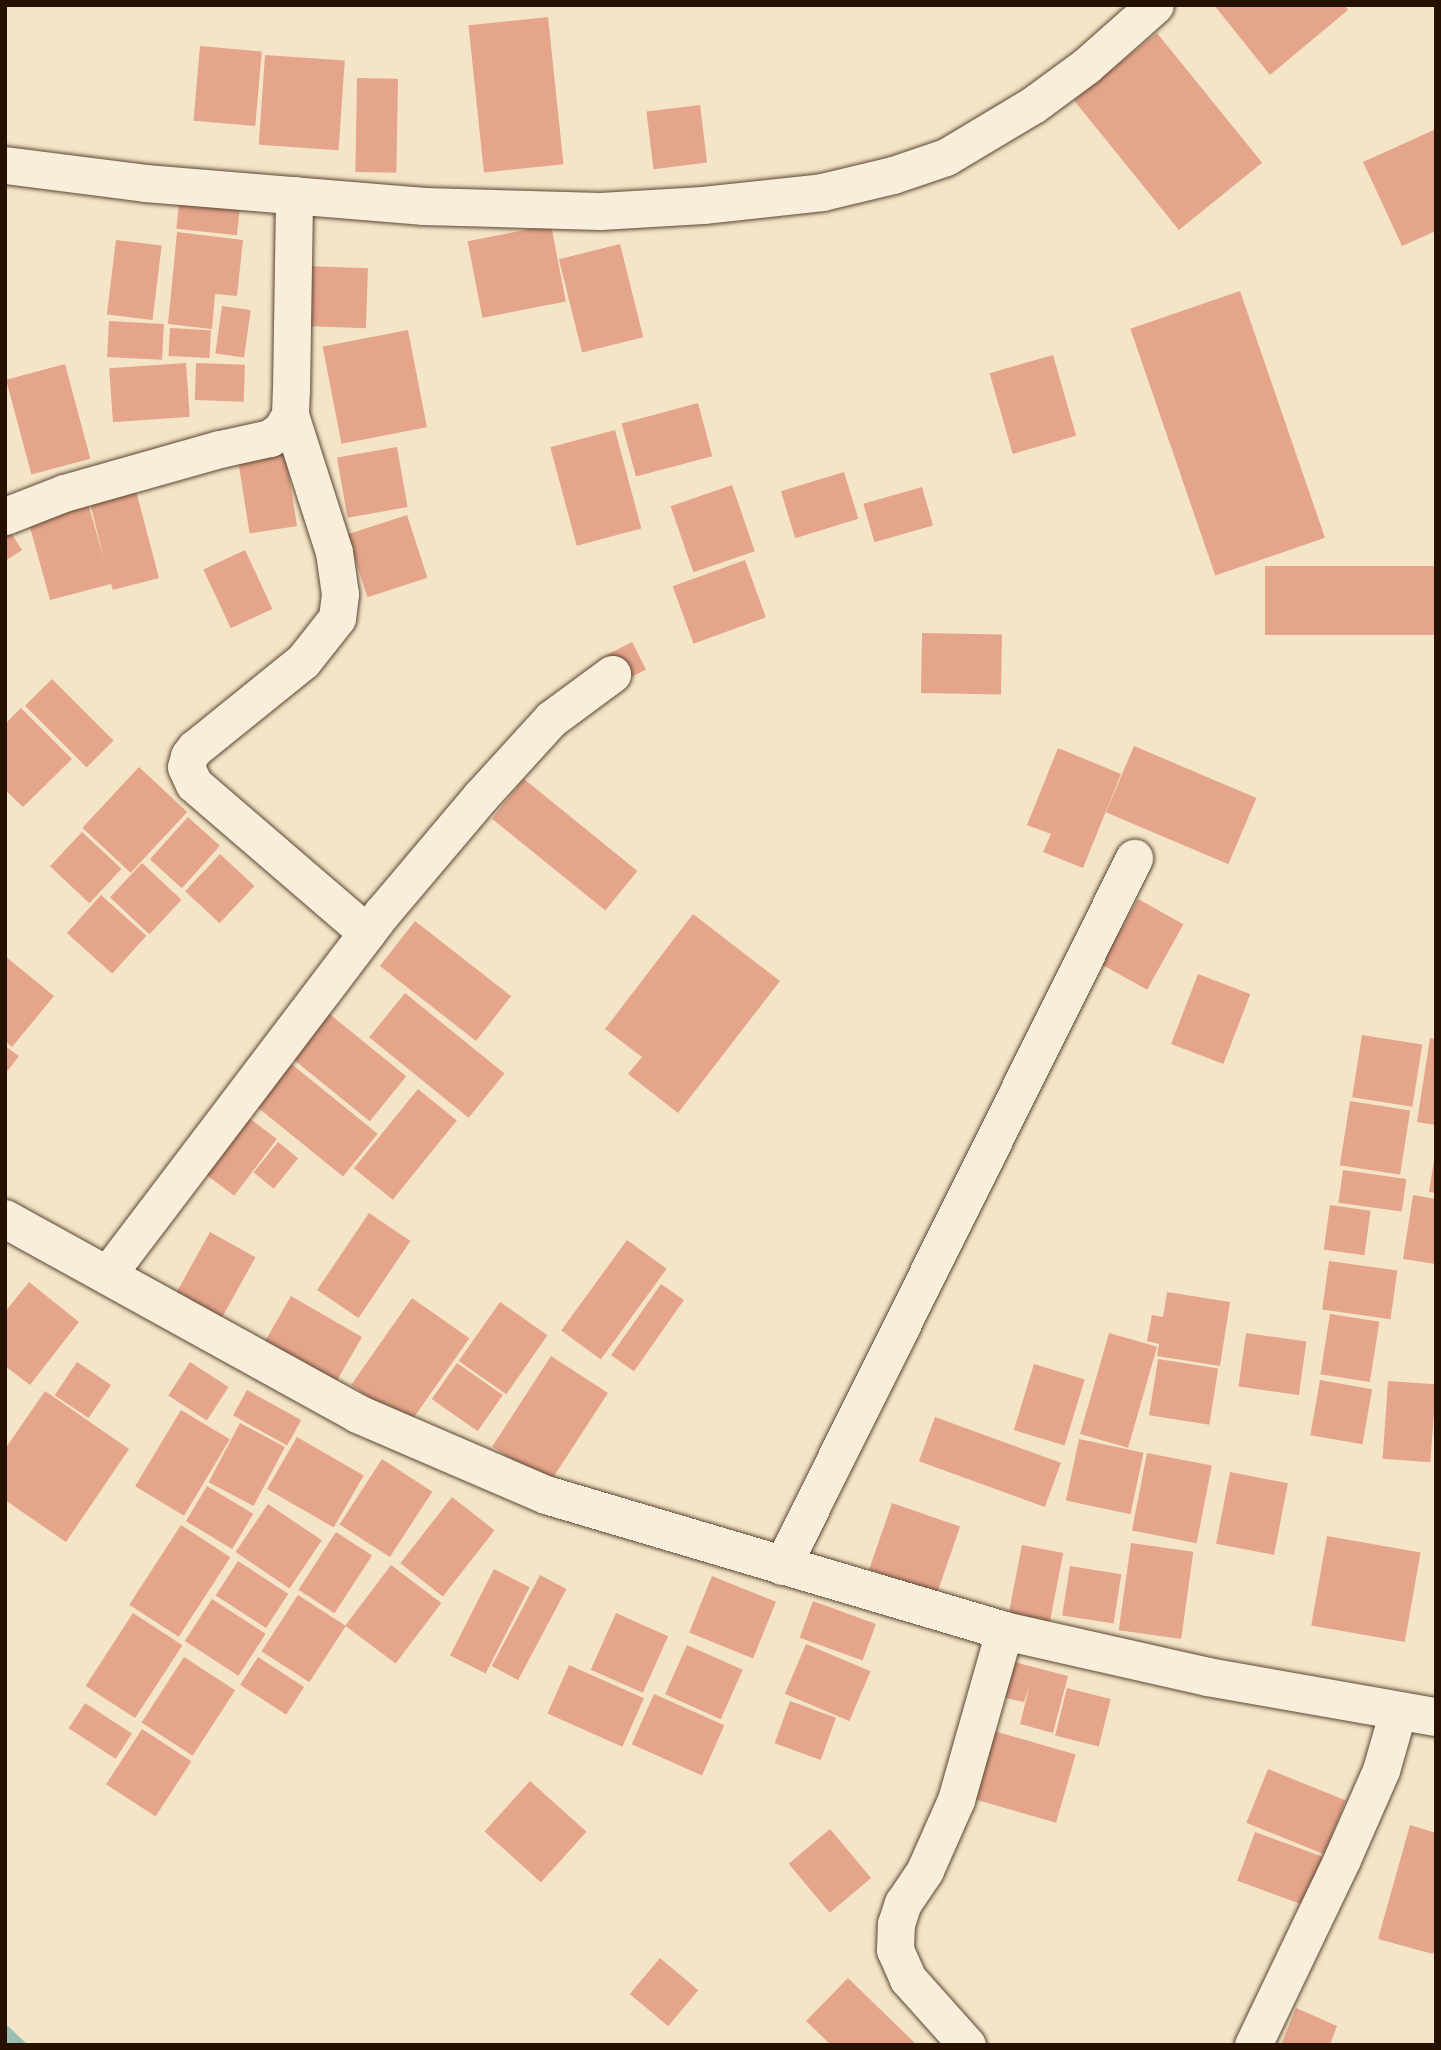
<!DOCTYPE html>
<style>
body{margin:0}
#map{position:relative;width:1441px;height:2050px;overflow:hidden;background:#f5e5c8;font-family:"Sorts Mill Goudy",serif}
div>[style]{position:absolute}
.water>*{inset:0;background:#9dbfb2}
.building>*{inset:0;background:#e5a58b;transform-origin:0 0}
.roads{filter:drop-shadow(0 0 2px #5a4632) drop-shadow(0 0 2px #5a4632)}
.minor>*{height:37px;margin:-18.5px;padding:0 18.5px;transform-origin:18.5px;border-radius:18.5px;background:#f8eedb}
.tertiary>*{height:38px;margin:-19px;padding:0 19px;transform-origin:19px;border-radius:19px;background:#f8eedb}
span{translate:-50% -50%;white-space:nowrap;text-align:center;line-height:1.15;-webkit-text-stroke:5px #f8eedb;paint-order:stroke}
.frame{position:absolute;inset:0;border:7px solid #261100;pointer-events:none}
</style>
<div id="map">
<div class="water">
<div style="clip-path:polygon(5px 2024px,9px 2027px,28px 2045px,5px 2045px)"></div>
</div>
<div class="building">
<div style="clip-path:polygon(1214px 5px,1344px 5px,1348px 10px,1270px 75px)"></div>
<div style="left:548px;top:17px;width:148px;height:80px;rotate:84deg"></div>
<div style="left:1157px;top:33px;width:167px;height:107px;rotate:51deg"></div>
<div style="left:200px;top:46px;width:62px;height:75px;rotate:5deg"></div>
<div style="left:265px;top:55px;width:80px;height:90px;rotate:4deg"></div>
<div style="left:357px;top:78px;width:41px;height:94px;rotate:1deg"></div>
<div style="left:700px;top:105px;width:58px;height:54px;rotate:83deg"></div>
<div style="clip-path:polygon(1436px 129px,1436px 231px,1402px 246px,1363px 162px)"></div>
<div style="left:179px;top:203px;width:61px;height:26px;rotate:6deg"></div>
<div style="left:551px;top:225px;width:78px;height:85px;rotate:79deg"></div>
<div style="clip-path:polygon(177px 232px,243px 240px,237px 296px,215px 294px,212px 329px,168px 324px)"></div>
<div style="left:116px;top:240px;width:46px;height:75px;rotate:7deg"></div>
<div style="left:620px;top:244px;width:96px;height:63px;rotate:76deg"></div>
<div style="left:305px;top:266px;width:63px;height:60px;rotate:2deg"></div>
<div style="left:1240px;top:291px;width:261px;height:116px;rotate:71deg"></div>
<div style="left:222px;top:306px;width:29px;height:48px;rotate:8deg"></div>
<div style="left:109px;top:321px;width:55px;height:36px;rotate:3deg"></div>
<div style="left:170px;top:328px;width:41px;height:28px;rotate:3deg"></div>
<div style="left:408px;top:330px;width:99px;height:87px;rotate:79deg"></div>
<div style="left:1053px;top:355px;width:84px;height:66px;rotate:74deg"></div>
<div style="left:186px;top:363px;width:54px;height:77px;rotate:86deg"></div>
<div style="left:196px;top:363px;width:49px;height:37px;rotate:2deg"></div>
<div style="left:65px;top:364px;width:98px;height:61px;rotate:75deg"></div>
<div style="left:698px;top:403px;width:55px;height:79px;rotate:75deg"></div>
<div style="left:615px;top:430px;width:102px;height:67px;rotate:75deg"></div>
<div style="left:397px;top:447px;width:61px;height:61px;rotate:80deg"></div>
<div style="left:285px;top:450px;width:77px;height:48px;rotate:81deg"></div>
<div style="left:844px;top:472px;width:49px;height:66px;rotate:73deg"></div>
<div style="left:732px;top:485px;width:70px;height:65px;rotate:71deg"></div>
<div style="left:922px;top:487px;width:40px;height:61px;rotate:74deg"></div>
<div style="clip-path:polygon(136px 491px,159px 578px,113px 590px,111px 584px,50px 600px,25px 509px,85px 493px,104px 559px,90px 503px)"></div>
<div style="left:407px;top:515px;width:66px;height:63px;rotate:72deg"></div>
<div style="clip-path:polygon(5px 524px,22px 550px,5px 561px)"></div>
<div style="left:245px;top:550px;width:65px;height:46px;rotate:65deg"></div>
<div style="left:745px;top:560px;width:61px;height:77px;rotate:70deg"></div>
<div style="left:1436px;top:566px;width:69px;height:171px;rotate:90deg"></div>
<div style="left:922px;top:633px;width:80px;height:60px;rotate:1deg"></div>
<div style="left:632px;top:642px;width:31px;height:29px;rotate:63deg"></div>
<div style="left:52px;top:679px;width:87px;height:38px;rotate:45deg"></div>
<div style="clip-path:polygon(21px 708px,72px 759px,23px 807px,5px 790px,5px 724px)"></div>
<div style="left:1134px;top:746px;width:133px;height:72px;rotate:23deg"></div>
<div style="clip-path:polygon(1058px 748px,1121px 774px,1083px 868px,1043px 852px,1051px 834px,1027px 825px)"></div>
<div style="left:139px;top:767px;width:66px;height:83px;rotate:43deg"></div>
<div style="left:524px;top:779px;width:146px;height:51px;rotate:39deg"></div>
<div style="left:188px;top:817px;width:43px;height:57px;rotate:42deg"></div>
<div style="left:82px;top:832px;width:54px;height:47px;rotate:43deg"></div>
<div style="left:220px;top:854px;width:47px;height:51px;rotate:43deg"></div>
<div style="left:142px;top:863px;width:54px;height:47px;rotate:43deg"></div>
<div style="left:101px;top:895px;width:61px;height:51px;rotate:42deg"></div>
<div style="left:1138px;top:899px;width:52px;height:75px;rotate:29deg"></div>
<div style="clip-path:polygon(693px 914px,780px 981px,678px 1113px,628px 1074px,642px 1057px,605px 1029px)"></div>
<div style="left:415px;top:921px;width:122px;height:57px;rotate:38deg"></div>
<div style="clip-path:polygon(5px 956px,54px 996px,12px 1047px,5px 1041px)"></div>
<div style="left:1198px;top:974px;width:56px;height:75px;rotate:21deg"></div>
<div style="left:405px;top:993px;width:128px;height:57px;rotate:39deg"></div>
<div style="left:327px;top:1012px;width:102px;height:58px;rotate:39deg"></div>
<div style="left:1362px;top:1035px;width:61px;height:63px;rotate:9deg"></div>
<div style="clip-path:polygon(1430px 1038px,1436px 1039px,1436px 1125px,1417px 1122px)"></div>
<div style="clip-path:polygon(5px 1046px,19px 1056px,5px 1074px)"></div>
<div style="left:289px;top:1062px;width:114px;height:55px;rotate:39deg"></div>
<div style="left:418px;top:1089px;width:50px;height:102px;rotate:39deg"></div>
<div style="left:1350px;top:1101px;width:61px;height:65px;rotate:9deg"></div>
<div style="left:249px;top:1118px;width:35px;height:71px;rotate:37deg"></div>
<div style="left:278px;top:1142px;width:26px;height:39px;rotate:39deg"></div>
<div style="clip-path:polygon(1434px 1160px,1436px 1160px,1436px 1193px,1429px 1192px)"></div>
<div style="left:1343px;top:1170px;width:64px;height:33px;rotate:8deg"></div>
<div style="clip-path:polygon(1413px 1195px,1436px 1199px,1436px 1264px,1403px 1259px)"></div>
<div style="left:1330px;top:1205px;width:41px;height:45px;rotate:8deg"></div>
<div style="left:369px;top:1213px;width:50px;height:93px;rotate:34deg"></div>
<div style="left:210px;top:1232px;width:52px;height:75px;rotate:29deg"></div>
<div style="left:627px;top:1240px;width:49px;height:112px;rotate:36deg"></div>
<div style="left:1329px;top:1261px;width:69px;height:49px;rotate:8deg"></div>
<div style="clip-path:polygon(29px 1282px,79px 1322px,30px 1385px,5px 1366px,5px 1312px)"></div>
<div style="left:661px;top:1284px;width:28px;height:87px;rotate:35deg"></div>
<div style="clip-path:polygon(1167px 1292px,1230px 1302px,1220px 1366px,1157px 1356px,1159px 1344px,1147px 1341px,1152px 1315px,1163px 1317px)"></div>
<div style="left:291px;top:1296px;width:82px;height:55px;rotate:30deg"></div>
<div style="left:412px;top:1298px;width:70px;height:106px;rotate:35deg"></div>
<div style="left:500px;top:1302px;width:58px;height:72px;rotate:35deg"></div>
<div style="left:1330px;top:1314px;width:50px;height:61px;rotate:9deg"></div>
<div style="left:1109px;top:1333px;width:50px;height:105px;rotate:16deg"></div>
<div style="left:1246px;top:1333px;width:61px;height:54px;rotate:8deg"></div>
<div style="left:551px;top:1356px;width:68px;height:108px;rotate:33deg"></div>
<div style="left:1158px;top:1359px;width:61px;height:57px;rotate:9deg"></div>
<div style="left:77px;top:1362px;width:41px;height:40px;rotate:34deg"></div>
<div style="left:190px;top:1362px;width:46px;height:40px;rotate:33deg"></div>
<div style="left:457px;top:1363px;width:56px;height:44px;rotate:35deg"></div>
<div style="left:1034px;top:1364px;width:53px;height:69px;rotate:17deg"></div>
<div style="left:1320px;top:1380px;width:53px;height:56px;rotate:10deg"></div>
<div style="left:1388px;top:1381px;width:48px;height:78px;rotate:4deg"></div>
<div style="left:247px;top:1390px;width:62px;height:29px;rotate:29deg"></div>
<div style="clip-path:polygon(45px 1391px,129px 1449px,66px 1542px,5px 1500px,5px 1449px)"></div>
<div style="left:181px;top:1410px;width:57px;height:89px;rotate:31deg"></div>
<div style="left:935px;top:1417px;width:134px;height:47px;rotate:20deg"></div>
<div style="left:240px;top:1423px;width:51px;height:67px;rotate:28deg"></div>
<div style="left:297px;top:1437px;width:77px;height:60px;rotate:30deg"></div>
<div style="left:1079px;top:1439px;width:66px;height:63px;rotate:12deg"></div>
<div style="left:1147px;top:1453px;width:66px;height:79px;rotate:11deg"></div>
<div style="left:382px;top:1459px;width:60px;height:78px;rotate:33deg"></div>
<div style="left:1230px;top:1472px;width:59px;height:73px;rotate:11deg"></div>
<div style="left:207px;top:1486px;width:54px;height:41px;rotate:31deg"></div>
<div style="left:452px;top:1497px;width:54px;height:84px;rotate:38deg"></div>
<div style="left:892px;top:1503px;width:72px;height:70px;rotate:19deg"></div>
<div style="left:268px;top:1504px;width:65px;height:58px;rotate:34deg"></div>
<div style="left:181px;top:1525px;width:59px;height:95px;rotate:33deg"></div>
<div style="left:336px;top:1532px;width:43px;height:69px;rotate:33deg"></div>
<div style="left:1327px;top:1536px;width:95px;height:91px;rotate:10deg"></div>
<div style="left:1131px;top:1543px;width:63px;height:88px;rotate:8deg"></div>
<div style="left:1022px;top:1545px;width:42px;height:70px;rotate:11deg"></div>
<div style="left:238px;top:1561px;width:60px;height:41px;rotate:33deg"></div>
<div style="left:391px;top:1565px;width:63px;height:76px;rotate:37deg"></div>
<div style="left:1070px;top:1566px;width:52px;height:50px;rotate:9deg"></div>
<div style="left:494px;top:1569px;width:40px;height:97px;rotate:27deg"></div>
<div style="left:540px;top:1575px;width:30px;height:103px;rotate:28deg"></div>
<div style="left:712px;top:1576px;width:69px;height:61px;rotate:22deg"></div>
<div style="left:298px;top:1595px;width:57px;height:67px;rotate:33deg"></div>
<div style="left:212px;top:1599px;width:64px;height:50px;rotate:33deg"></div>
<div style="left:813px;top:1601px;width:67px;height:39px;rotate:20deg"></div>
<div style="left:133px;top:1613px;width:59px;height:87px;rotate:33deg"></div>
<div style="left:616px;top:1613px;width:57px;height:62px;rotate:24deg"></div>
<div style="left:806px;top:1644px;width:70px;height:54px;rotate:23deg"></div>
<div style="left:687px;top:1645px;width:61px;height:54px;rotate:24deg"></div>
<div style="left:184px;top:1657px;width:61px;height:78px;rotate:33deg"></div>
<div style="left:258px;top:1657px;width:55px;height:33px;rotate:33deg"></div>
<div style="clip-path:polygon(1002px 1659px,1068px 1676px,1053px 1733px,1020px 1724px,1030px 1684px,1024px 1702px,993px 1695px)"></div>
<div style="left:569px;top:1665px;width:82px;height:53px;rotate:24deg"></div>
<div style="left:1067px;top:1688px;width:45px;height:49px;rotate:14deg"></div>
<div style="left:654px;top:1694px;width:77px;height:55px;rotate:24deg"></div>
<div style="left:790px;top:1701px;width:49px;height:45px;rotate:20deg"></div>
<div style="left:85px;top:1703px;width:56px;height:30px;rotate:33deg"></div>
<div style="left:142px;top:1729px;width:59px;height:66px;rotate:33deg"></div>
<div style="left:994px;top:1731px;width:85px;height:71px;rotate:16deg"></div>
<div style="left:1268px;top:1769px;width:84px;height:58px;rotate:22deg"></div>
<div style="left:530px;top:1781px;width:76px;height:68px;rotate:42deg"></div>
<div style="clip-path:polygon(1410px 1825px,1436px 1833px,1436px 1943px,1433px 1954px,1378px 1939px)"></div>
<div style="left:830px;top:1829px;width:64px;height:54px;rotate:50deg"></div>
<div style="left:1255px;top:1832px;width:72px;height:52px;rotate:20deg"></div>
<div style="left:660px;top:1958px;width:50px;height:47px;rotate:40deg"></div>
<div style="clip-path:polygon(848px 1978px,917px 2045px,831px 2045px,806px 2021px)"></div>
<div style="clip-path:polygon(1296px 2008px,1337px 2026px,1330px 2045px,1281px 2045px)"></div>
</div>
<div class="roads">
<div class="minor">
<div style="left:5px;top:165px;width:141px;rotate:7.3deg"></div>
<div style="left:145px;top:183px;width:280px;rotate:4.7deg"></div>
<div style="left:424px;top:206px;width:176px;rotate:1.6deg"></div>
<div style="left:600px;top:211px;width:103px;rotate:-3.3deg"></div>
<div style="left:703px;top:205px;width:120px;rotate:-6.2deg"></div>
<div style="left:822px;top:192px;width:73px;rotate:-13.5deg"></div>
<div style="left:893px;top:175px;width:56px;rotate:-18.8deg"></div>
<div style="left:946px;top:157px;width:101px;rotate:-30.9deg"></div>
<div style="left:1033px;top:105px;width:66px;rotate:-36.3deg"></div>
<div style="left:1086px;top:66px;width:92px;rotate:-41.5deg"></div>
<div style="left:290px;top:415px;width:144px;rotate:72.2deg"></div>
<div style="left:334px;top:552px;width:42px;rotate:81.9deg"></div>
<div style="left:340px;top:594px;width:24px;rotate:97deg"></div>
<div style="left:337px;top:618px;width:55px;rotate:128.3deg"></div>
<div style="left:303px;top:661px;width:139px;rotate:141.1deg"></div>
<div style="left:195px;top:748px;width:10px;rotate:127deg"></div>
<div style="left:189px;top:756px;width:11px;rotate:105deg"></div>
<div style="left:186px;top:767px;width:19px;rotate:65deg"></div>
<div style="left:194px;top:784px;width:228px;rotate:40.7deg"></div>
<div style="left:5px;top:516px;width:63px;rotate:-21.3deg"></div>
<div style="left:64px;top:493px;width:162px;rotate:-15.8deg"></div>
<div style="left:220px;top:449px;width:51px;rotate:-12.4deg"></div>
<div style="left:270px;top:438px;width:14px;rotate:-36deg"></div>
<div style="left:281px;top:430px;width:17px;rotate:-59deg"></div>
<div style="left:290px;top:415px;width:24px;rotate:-88deg"></div>
<div style="left:291px;top:391px;width:196px;rotate:-89.1deg"></div>
<div style="left:107px;top:1275px;width:455px;rotate:-52.8deg"></div>
<div style="left:382px;top:913px;width:152px;rotate:-49.8deg"></div>
<div style="left:480px;top:797px;width:105px;rotate:-47.7deg"></div>
<div style="left:551px;top:719px;width:76px;rotate:-36.4deg"></div>
<div style="left:782px;top:1566px;width:791px;rotate:-63.56deg"></div>
<div style="left:967px;top:2045px;width:89px;rotate:-131.8deg"></div>
<div style="left:908px;top:1979px;width:32px;rotate:-114deg"></div>
<div style="left:895px;top:1950px;width:26px;rotate:-88deg"></div>
<div style="left:896px;top:1924px;width:22px;rotate:-72deg"></div>
<div style="left:903px;top:1903px;width:40px;rotate:-56deg"></div>
<div style="left:925px;top:1870px;width:77px;rotate:-66.1deg"></div>
<div style="left:956px;top:1800px;width:176px;rotate:-74.1deg"></div>
<div style="left:1253px;top:2045px;width:206px;rotate:-64.4deg"></div>
<div style="left:1342px;top:1859px;width:97px;rotate:-66.3deg"></div>
<div style="left:1381px;top:1770px;width:61px;rotate:-73.9deg"></div>
</div>
<div class="tertiary">
<div style="left:5px;top:1219px;width:403px;rotate:28.9deg"></div>
<div style="left:358px;top:1414px;width:205px;rotate:23.3deg"></div>
<div style="left:546px;top:1495px;width:478px;rotate:16.5deg"></div>
<div style="left:1004px;top:1631px;width:209px;rotate:12.7deg"></div>
<div style="left:1208px;top:1677px;width:231px;rotate:10deg"></div>
</div>
</div>
<div class="frame"></div>
</div>
